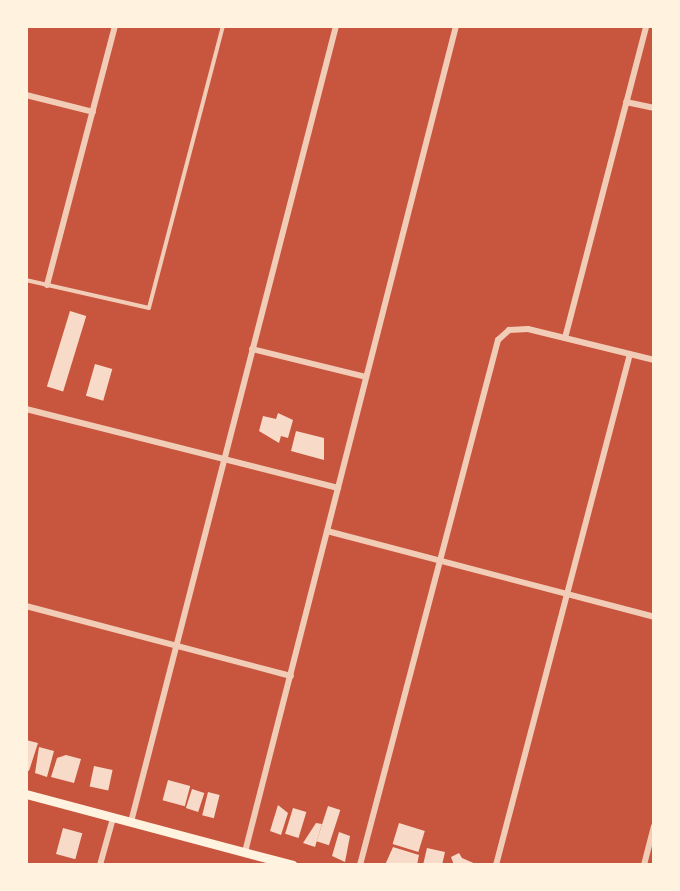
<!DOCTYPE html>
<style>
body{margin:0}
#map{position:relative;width:680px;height:891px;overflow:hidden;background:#c8553d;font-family:Rubik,sans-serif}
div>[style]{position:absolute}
.building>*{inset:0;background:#f7dbc8;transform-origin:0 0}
.service>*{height:3.5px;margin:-1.75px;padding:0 1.75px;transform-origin:1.75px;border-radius:1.75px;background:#f1ccb7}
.minor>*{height:6px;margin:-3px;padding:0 3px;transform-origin:3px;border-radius:3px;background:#f1ccb7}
.secondary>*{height:9px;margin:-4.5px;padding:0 4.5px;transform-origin:4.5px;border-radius:4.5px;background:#fff3e0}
span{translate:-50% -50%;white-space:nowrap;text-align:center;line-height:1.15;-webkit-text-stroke:7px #fff3e0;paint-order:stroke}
.frame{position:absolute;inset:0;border:28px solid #fff3e0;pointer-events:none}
</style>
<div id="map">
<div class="building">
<div style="left:70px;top:311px;width:17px;height:79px;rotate:17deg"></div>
<div style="left:95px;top:364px;width:18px;height:33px;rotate:16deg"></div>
<div style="clip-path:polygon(278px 413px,293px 420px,288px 438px,281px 436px,279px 443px,259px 431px,263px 416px,276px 419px)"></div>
<div style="clip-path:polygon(296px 431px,324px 438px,324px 460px,291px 451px)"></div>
<div style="clip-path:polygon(26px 740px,38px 743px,29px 771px,26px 770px)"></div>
<div style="clip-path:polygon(39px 747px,54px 751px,47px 777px,35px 773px)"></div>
<div style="clip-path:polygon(66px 755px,81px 759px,74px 783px,51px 777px,57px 758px)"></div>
<div style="left:94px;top:766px;width:19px;height:21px;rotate:12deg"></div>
<div style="left:168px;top:780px;width:23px;height:21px;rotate:15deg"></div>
<div style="left:192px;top:789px;width:13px;height:20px;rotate:18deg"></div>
<div style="left:208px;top:792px;width:12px;height:24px;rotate:14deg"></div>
<div style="clip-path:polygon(278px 805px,288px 813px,281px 835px,270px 831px)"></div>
<div style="left:328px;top:806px;width:13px;height:37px;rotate:18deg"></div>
<div style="left:293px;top:808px;width:14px;height:27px;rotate:17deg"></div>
<div style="clip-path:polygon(316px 823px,322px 824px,315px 847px,303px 843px)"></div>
<div style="left:399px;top:823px;width:27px;height:22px;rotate:17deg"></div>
<div style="left:63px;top:828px;width:20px;height:27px;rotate:15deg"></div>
<div style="clip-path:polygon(339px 832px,350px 836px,345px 862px,332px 856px)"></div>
<div style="clip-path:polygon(393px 847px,419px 855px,417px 865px,385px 865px)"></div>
<div style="clip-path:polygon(427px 848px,445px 852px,442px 865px,423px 865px)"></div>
<div style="clip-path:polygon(459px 853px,462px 858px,478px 865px,454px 865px,451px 857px)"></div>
</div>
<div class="service">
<div style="left:26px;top:280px;width:126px;rotate:12.8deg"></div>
<div style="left:149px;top:308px;width:292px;rotate:-75.3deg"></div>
</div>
<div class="minor">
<div style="left:26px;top:95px;width:69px;rotate:14.2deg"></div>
<div style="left:626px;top:102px;width:29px;rotate:12deg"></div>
<div style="left:47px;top:285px;width:268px;rotate:-75.3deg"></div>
<div style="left:565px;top:338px;width:322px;rotate:-75.4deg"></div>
<div style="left:252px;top:349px;width:117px;rotate:13.8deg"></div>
<div style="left:26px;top:409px;width:322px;rotate:14.2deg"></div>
<div style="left:327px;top:531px;width:338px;rotate:14.7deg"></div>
<div style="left:26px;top:606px;width:274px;rotate:14.8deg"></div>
<div style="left:131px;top:822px;width:822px;rotate:-75.56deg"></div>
<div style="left:245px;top:852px;width:853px;rotate:-75.67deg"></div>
<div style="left:100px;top:865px;width:49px;rotate:-74.5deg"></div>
<div style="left:360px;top:865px;width:543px;rotate:-75.27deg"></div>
<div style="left:498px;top:340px;width:15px;rotate:-42deg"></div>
<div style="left:509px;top:330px;width:19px;rotate:-3deg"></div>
<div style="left:528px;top:329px;width:130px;rotate:13.8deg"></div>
<div style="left:496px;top:865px;width:528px;rotate:-75.31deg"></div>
<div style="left:644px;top:865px;width:40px;rotate:-75.6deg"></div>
</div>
<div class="secondary">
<div style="left:26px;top:794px;width:276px;rotate:14.9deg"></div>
</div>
<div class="frame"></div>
</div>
